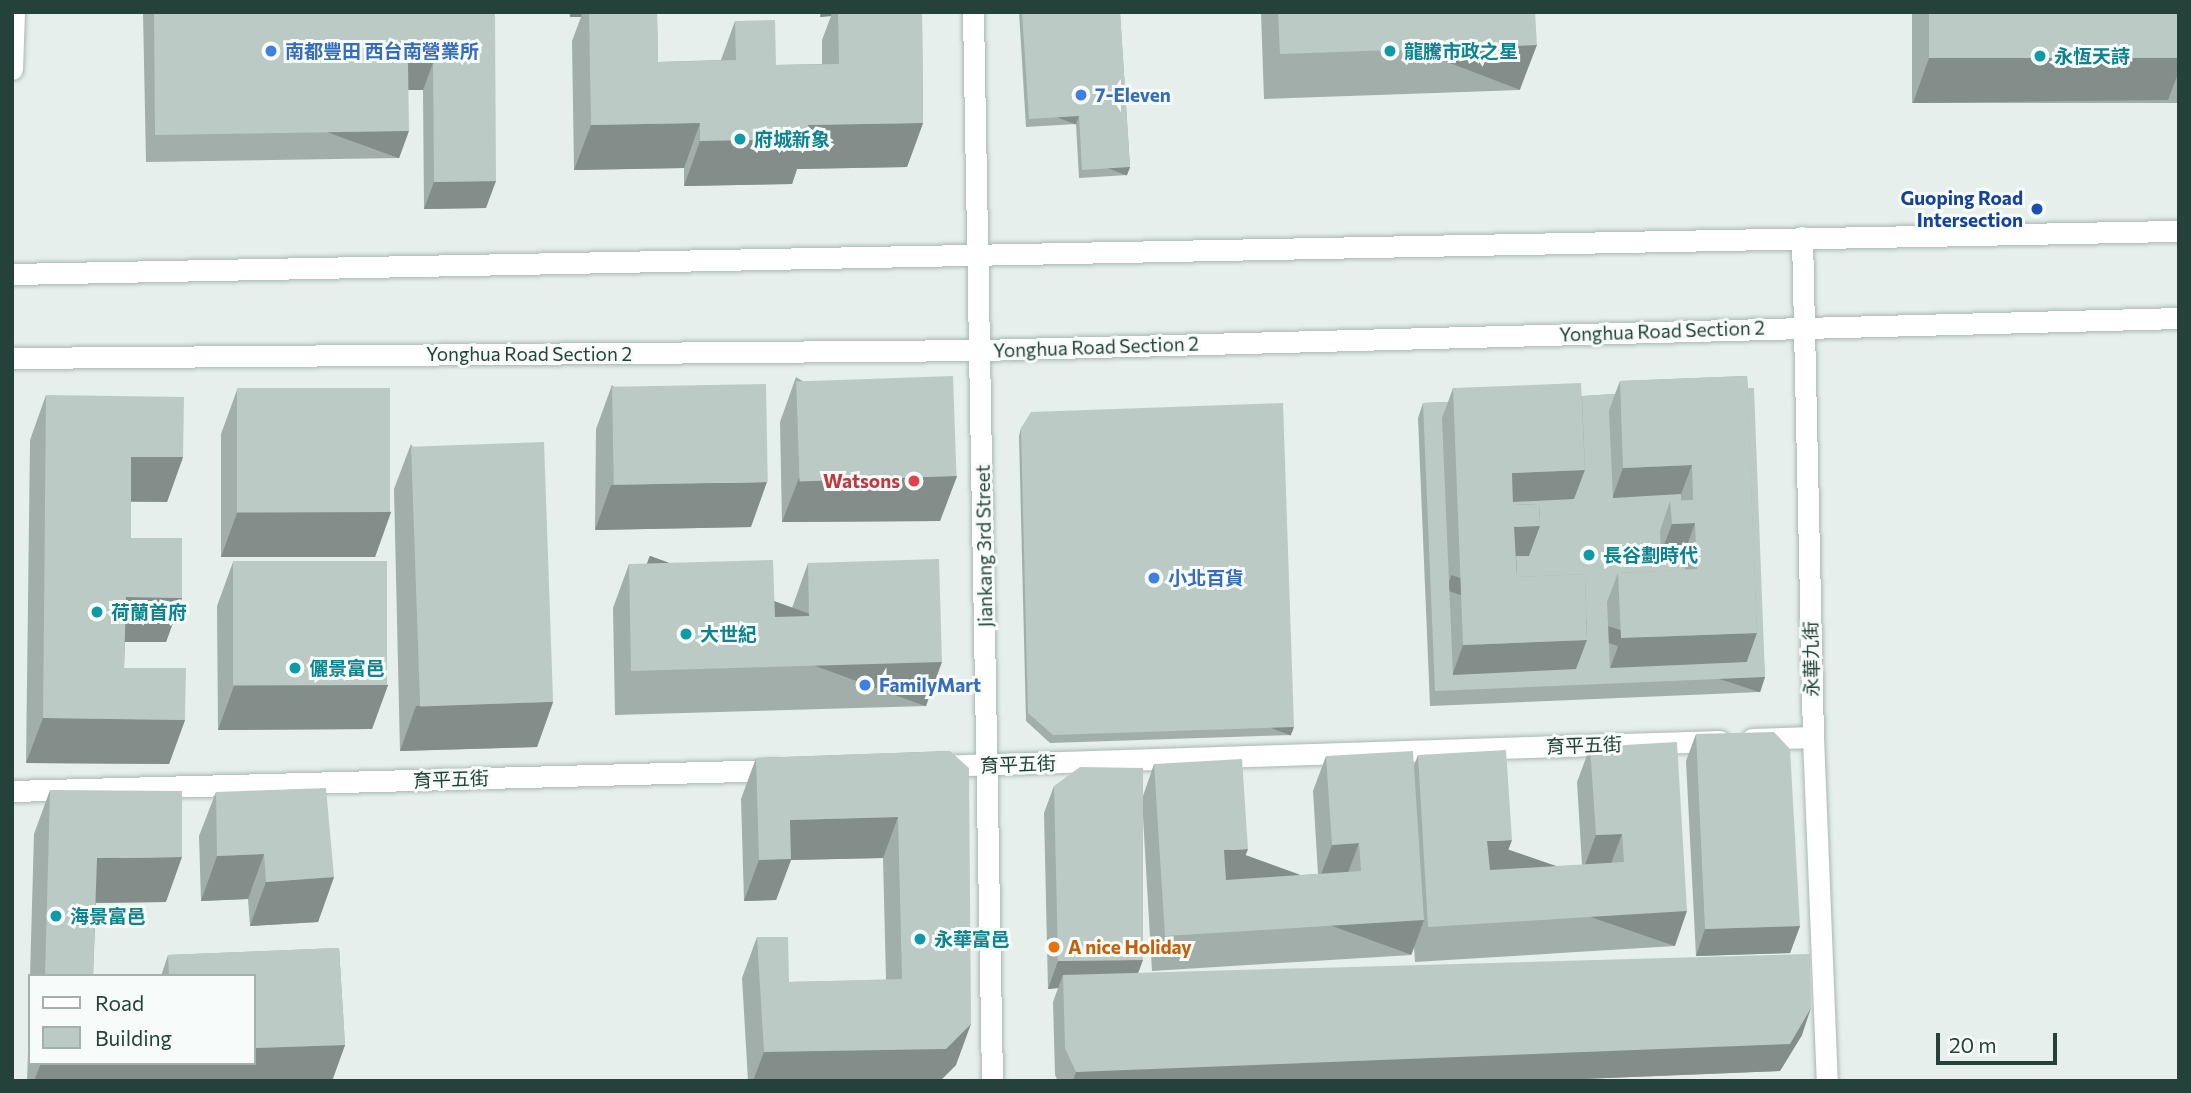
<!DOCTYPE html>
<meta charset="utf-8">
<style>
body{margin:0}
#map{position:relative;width:2191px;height:1093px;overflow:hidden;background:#e6efeb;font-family:Commissioner,"Noto Sans TC",sans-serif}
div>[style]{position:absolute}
.roads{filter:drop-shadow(0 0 2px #a8b8b2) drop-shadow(0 0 2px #a8b8b2)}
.street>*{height:21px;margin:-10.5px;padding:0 10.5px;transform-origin:10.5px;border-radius:10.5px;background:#fff}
.secondary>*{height:21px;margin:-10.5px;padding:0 10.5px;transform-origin:10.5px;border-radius:10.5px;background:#fff}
.wall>*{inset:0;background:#a1aea9;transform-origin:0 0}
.shaded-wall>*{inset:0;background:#838d89;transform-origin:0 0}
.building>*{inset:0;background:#bbcac4;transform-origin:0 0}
.dots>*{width:19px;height:19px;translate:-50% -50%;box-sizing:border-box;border:4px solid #f7fbf9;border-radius:50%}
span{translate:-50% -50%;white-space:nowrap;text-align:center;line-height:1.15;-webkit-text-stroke:6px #f7fbf9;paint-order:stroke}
.shop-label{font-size:19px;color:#366cbe;font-weight:700}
.left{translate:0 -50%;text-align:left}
.culture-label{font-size:19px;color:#0d838f;font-weight:700}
.transit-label{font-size:19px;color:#164399;font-weight:700}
.right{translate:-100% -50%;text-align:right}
.street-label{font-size:19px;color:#24423a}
.health-label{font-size:19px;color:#be3a42;font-weight:700}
.food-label{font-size:19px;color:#c56008;font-weight:700}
.frame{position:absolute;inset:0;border:14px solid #24423a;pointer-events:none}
.legend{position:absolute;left:28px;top:974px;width:228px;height:91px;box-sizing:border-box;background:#f7fbf9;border:2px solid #a3b1ad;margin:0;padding:9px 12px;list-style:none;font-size:21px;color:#24423a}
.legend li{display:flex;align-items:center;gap:14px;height:35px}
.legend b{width:35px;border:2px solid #a3b1ad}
.scale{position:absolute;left:1936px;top:1033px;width:121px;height:32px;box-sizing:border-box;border:4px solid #24423a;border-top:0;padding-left:9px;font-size:21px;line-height:24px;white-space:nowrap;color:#24423a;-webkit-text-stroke:5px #f7fbf9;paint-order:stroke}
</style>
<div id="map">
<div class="roads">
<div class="street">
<div style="left:973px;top:12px;width:1069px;rotate:88.98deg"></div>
<div style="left:1802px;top:237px;width:500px;rotate:88.74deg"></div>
<div style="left:1813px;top:737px;width:344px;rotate:87.7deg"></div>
<div style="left:1752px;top:739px;width:61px;rotate:-1.9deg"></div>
<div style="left:937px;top:766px;width:783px;rotate:-1.83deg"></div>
<div style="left:12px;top:791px;width:767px;rotate:-1.57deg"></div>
</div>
<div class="secondary">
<div style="left:12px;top:69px;width:57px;rotate:-88deg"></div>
<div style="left:12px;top:274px;width:2167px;rotate:-1.14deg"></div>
<div style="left:12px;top:358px;width:969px;rotate:-0.47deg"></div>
<div style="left:981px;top:350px;width:1198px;rotate:-1.53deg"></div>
</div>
</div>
<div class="wall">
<div style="clip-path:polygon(143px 12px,495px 12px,486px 208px,424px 209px,423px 90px,408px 90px,399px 158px,146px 162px)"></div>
<div style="clip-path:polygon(569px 12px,657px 12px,658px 62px,721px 60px,735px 21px,776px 65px,822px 64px,822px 40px,831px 16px,820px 17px,820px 12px,922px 12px,923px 123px,907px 167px,797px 169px,792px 184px,684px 186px,684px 168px,574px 170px,572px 41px,581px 17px,570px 17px)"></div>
<div style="clip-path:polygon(1019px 12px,1120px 12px,1130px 167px,1127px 175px,1079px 178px,1076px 124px,1026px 127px)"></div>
<div style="clip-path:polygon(1261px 12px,1535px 12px,1520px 90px,1264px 99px)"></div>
<div style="left:1912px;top:12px;width:267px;height:91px"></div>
<div style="clip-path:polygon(1747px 376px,1765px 677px,1760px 692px,1430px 706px,1418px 418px,1423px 403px,1448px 402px,1453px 388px,1582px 396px,1615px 394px,1620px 381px)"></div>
<div style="clip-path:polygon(796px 377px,957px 476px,940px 521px,782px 522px,780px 422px)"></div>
<div style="clip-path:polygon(612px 385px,751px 527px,595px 530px,596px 429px)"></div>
<div style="clip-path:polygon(237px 390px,391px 512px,375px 557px,221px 557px,221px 434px)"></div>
<div style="clip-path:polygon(46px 395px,183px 457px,167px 502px,131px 502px,131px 538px,182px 598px,166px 642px,125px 642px,124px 668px,185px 720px,169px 764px,26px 763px,30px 440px)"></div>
<div style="clip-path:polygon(1021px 428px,1291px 735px,1050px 743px,1026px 721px,1019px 436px)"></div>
<div style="clip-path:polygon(411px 444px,553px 702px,537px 747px,400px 751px,394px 489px)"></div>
<div style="clip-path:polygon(233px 562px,388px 685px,372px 729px,218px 730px,217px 606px)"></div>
<div style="clip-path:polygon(808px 563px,926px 706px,615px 715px,613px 608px,629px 564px,775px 617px,792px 616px,792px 608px)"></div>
<div style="clip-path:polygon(1696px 734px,1800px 926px,1790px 953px,1696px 956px,1686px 761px)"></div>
<div style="clip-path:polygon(1590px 747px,1675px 946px,1415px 962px,1414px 946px,1411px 955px,1152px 971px,1143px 817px,1138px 973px,1802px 1035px,1780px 1071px,1534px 1081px,1058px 1081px,1055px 1075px,1053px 1002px,1058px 988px,1048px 989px,1044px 813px,1054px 786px,1143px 796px,1154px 764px,1237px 879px,1318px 874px,1313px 791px,1326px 756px,1414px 765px,1418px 755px,1501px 870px,1582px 865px,1577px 782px)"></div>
<div style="clip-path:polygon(950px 751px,956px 1065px,940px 1081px,748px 1081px,742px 978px,757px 937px,789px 982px,886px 980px,883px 858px,791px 860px,776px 900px,744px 901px,741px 799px,756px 758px)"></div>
<div style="clip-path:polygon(50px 790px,166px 902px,96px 903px,93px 976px,30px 976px,34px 834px)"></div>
<div style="clip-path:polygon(216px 792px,334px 877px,318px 922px,250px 926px,248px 899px,201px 901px,199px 836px)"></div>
<div style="clip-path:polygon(339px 948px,345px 1045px,332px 1081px,27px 1081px,30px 993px,30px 1063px,254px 1063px,254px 976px,161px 976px,168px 955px)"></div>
</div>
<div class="shaded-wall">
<div style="clip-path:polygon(571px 12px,582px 12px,581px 17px,570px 17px)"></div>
<div style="clip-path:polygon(822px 12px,832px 12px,831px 16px,820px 17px)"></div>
<div style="left:1537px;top:45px;width:48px;height:257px;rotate:111deg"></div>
<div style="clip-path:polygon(2179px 55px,2179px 71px,2168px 100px,1913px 103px,1929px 58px)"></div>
<div style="clip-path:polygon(408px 63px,433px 63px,423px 90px,398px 90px)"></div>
<div style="left:1079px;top:116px;width:9px;height:50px;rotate:111deg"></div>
<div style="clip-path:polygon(700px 123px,684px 168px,574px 170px,591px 125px)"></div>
<div style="clip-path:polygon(923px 123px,907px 167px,797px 169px,792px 184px,684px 186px,700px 141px,808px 125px)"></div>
<div style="left:409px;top:131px;width:29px;height:254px;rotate:110deg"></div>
<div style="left:1130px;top:167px;width:9px;height:48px;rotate:111deg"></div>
<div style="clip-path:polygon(496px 181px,486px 208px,424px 209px,434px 182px)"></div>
<div style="clip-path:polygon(131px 457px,183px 457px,167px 502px,115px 501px)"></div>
<div style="clip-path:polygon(1692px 465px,1675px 510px,1670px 501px,1607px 513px,1623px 468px)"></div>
<div style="clip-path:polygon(1585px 470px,1569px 514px,1502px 517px,1512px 473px)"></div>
<div style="clip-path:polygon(957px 476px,940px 521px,782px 522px,799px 478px)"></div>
<div style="clip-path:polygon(767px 482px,751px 527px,595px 530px,611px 485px)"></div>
<div style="clip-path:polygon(391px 512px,375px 557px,221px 557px,237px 513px)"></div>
<div style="clip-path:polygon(1695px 523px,1679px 568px,1655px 569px,1672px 524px)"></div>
<div style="clip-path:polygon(1540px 526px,1524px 571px,1504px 572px,1514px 527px)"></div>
<div style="clip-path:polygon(126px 597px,182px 598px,166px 642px,109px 642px)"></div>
<div style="clip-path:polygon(1757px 633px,1741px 677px,1605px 683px,1621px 638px)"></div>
<div style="clip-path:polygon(1587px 640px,1571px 684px,1447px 690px,1463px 645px)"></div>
<div style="left:942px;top:662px;width:47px;height:311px;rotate:110deg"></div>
<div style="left:1765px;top:677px;width:16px;height:330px;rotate:108deg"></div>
<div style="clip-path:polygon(388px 685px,372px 729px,218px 730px,234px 686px)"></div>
<div style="clip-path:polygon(553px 702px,537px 747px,400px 751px,416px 706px)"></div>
<div style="clip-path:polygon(43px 718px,185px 720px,169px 764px,26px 763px)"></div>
<div style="left:1294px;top:727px;width:9px;height:241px;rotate:111deg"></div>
<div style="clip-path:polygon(898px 817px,883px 858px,791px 860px,776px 900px,744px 901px,759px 860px,790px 820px)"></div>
<div style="clip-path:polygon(1622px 834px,1609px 869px,1583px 870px,1596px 835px)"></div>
<div style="clip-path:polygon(1512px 840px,1499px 875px,1475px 876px,1487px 841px)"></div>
<div style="clip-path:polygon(1359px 843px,1346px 878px,1319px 880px,1332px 845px)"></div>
<div style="clip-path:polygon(1248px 849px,1235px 884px,1211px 885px,1224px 850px)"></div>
<div style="clip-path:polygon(264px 854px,248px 899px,201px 901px,217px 856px)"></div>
<div style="clip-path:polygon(182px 857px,166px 902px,81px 903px,97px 858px)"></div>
<div style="clip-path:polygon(334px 877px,318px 922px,250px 926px,266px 882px)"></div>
<div style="left:1687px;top:911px;width:37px;height:259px;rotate:109deg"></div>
<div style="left:1424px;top:920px;width:37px;height:259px;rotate:110deg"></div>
<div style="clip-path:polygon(1800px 926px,1790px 953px,1696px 956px,1705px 929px)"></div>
<div style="clip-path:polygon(1143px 960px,1133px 987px,1063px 975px,1058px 988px,1048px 989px,1058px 961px)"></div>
<div style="clip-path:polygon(1811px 1008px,1802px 1035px,1780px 1071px,1534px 1081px,1073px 1081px,1076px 1072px)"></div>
<div style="clip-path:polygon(971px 1024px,956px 1065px,940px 1081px,753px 1081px,764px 1052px)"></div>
<div style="clip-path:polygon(345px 1045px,332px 1081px,34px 1081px,41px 1063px,254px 1063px,254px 1048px)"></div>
</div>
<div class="building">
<div style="clip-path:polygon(154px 12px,495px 12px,496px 181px,434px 182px,433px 63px,408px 63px,409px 131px,155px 135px)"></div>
<div style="clip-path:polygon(589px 12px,657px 12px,658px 62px,736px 60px,735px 21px,775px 20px,776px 65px,839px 64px,838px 12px,922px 12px,923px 123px,808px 125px,808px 139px,700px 141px,700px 123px,591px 125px)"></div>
<div style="clip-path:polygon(1022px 12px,1120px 12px,1130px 167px,1082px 170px,1079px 116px,1029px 119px)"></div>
<div style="clip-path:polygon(1278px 12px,1535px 12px,1537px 45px,1280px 54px)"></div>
<div style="left:1929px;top:12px;width:250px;height:46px"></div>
<div style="left:953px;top:376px;width:100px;height:157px;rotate:88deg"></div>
<div style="clip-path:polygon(1747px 376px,1757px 633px,1621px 638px,1618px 573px,1697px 569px,1695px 523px,1672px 524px,1670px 501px,1693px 500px,1692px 465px,1623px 468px,1620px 381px)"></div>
<div style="clip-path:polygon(1581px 383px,1585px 470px,1512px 473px,1513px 505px,1539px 504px,1540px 526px,1514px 527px,1517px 577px,1585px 574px,1587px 640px,1463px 645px,1453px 388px)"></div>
<div style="left:766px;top:384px;width:98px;height:154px;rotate:89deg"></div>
<div style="left:390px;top:388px;width:124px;height:153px;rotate:90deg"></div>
<div style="clip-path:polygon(1747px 388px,1754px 388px,1765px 677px,1435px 691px,1423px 403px,1448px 402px,1442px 418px,1453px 675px,1576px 669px,1587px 640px,1585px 574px,1517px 577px,1516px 556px,1529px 556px,1540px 526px,1539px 504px,1513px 505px,1513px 502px,1574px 499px,1585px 470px,1582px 396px,1615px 394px,1609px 411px,1613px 498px,1681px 494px,1681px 501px,1670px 501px,1660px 531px,1661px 553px,1684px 552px,1685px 570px,1618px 573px,1607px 602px,1610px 668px,1747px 662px,1757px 633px)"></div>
<div style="clip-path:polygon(46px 395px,184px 397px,183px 457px,131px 457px,131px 538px,182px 538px,182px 598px,126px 597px,124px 668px,186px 668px,185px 720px,43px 718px)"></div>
<div style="clip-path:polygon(1283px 403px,1294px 727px,1053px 735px,1028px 713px,1021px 428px,1031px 412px)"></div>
<div style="left:544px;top:442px;width:260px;height:133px;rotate:88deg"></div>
<div style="clip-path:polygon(939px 559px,942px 662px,631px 671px,629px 564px,773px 560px,775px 617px,809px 616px,808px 563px)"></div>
<div style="left:387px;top:561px;width:124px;height:154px;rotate:90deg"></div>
<div style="clip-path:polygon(1774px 732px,1790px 749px,1800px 926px,1705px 929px,1696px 734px)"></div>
<div style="clip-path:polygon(1677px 742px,1687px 911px,1428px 927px,1418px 755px,1506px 750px,1512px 840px,1487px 841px,1490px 870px,1624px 862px,1622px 834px,1596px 835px,1590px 747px)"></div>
<div style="clip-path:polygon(950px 751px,969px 768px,971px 1024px,946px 1049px,764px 1052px,757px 937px,788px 937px,789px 982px,902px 979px,898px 817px,790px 820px,791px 859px,759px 860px,756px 758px)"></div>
<div style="clip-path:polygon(1413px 751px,1424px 920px,1165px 936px,1154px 764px,1242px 759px,1248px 849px,1224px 850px,1226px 880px,1361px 871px,1359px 843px,1332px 845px,1326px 756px)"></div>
<div style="clip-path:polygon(1080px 767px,1143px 768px,1143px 960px,1058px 961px,1054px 786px)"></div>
<div style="clip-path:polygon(326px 788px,334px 877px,266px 882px,264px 854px,217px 856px,216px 792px)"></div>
<div style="clip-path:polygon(50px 790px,182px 791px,182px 857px,97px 858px,93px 976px,45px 976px)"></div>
<div style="clip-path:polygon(339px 948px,345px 1045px,254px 1048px,254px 976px,169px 976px,168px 955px)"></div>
<div style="clip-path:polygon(1810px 954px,1811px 1008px,1790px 1044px,1076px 1072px,1065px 1048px,1063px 975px)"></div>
</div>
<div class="dots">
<div style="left:271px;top:51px;background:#3f7fe0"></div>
<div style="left:1390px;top:51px;background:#0f9aa8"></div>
<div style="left:2040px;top:56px;background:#0f9aa8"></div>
<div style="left:1081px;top:95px;background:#3f7fe0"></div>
<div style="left:740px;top:139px;background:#0f9aa8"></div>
<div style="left:2037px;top:209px;background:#1a4fb4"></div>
<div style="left:914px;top:481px;background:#e0444e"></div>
<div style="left:1589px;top:555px;background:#0f9aa8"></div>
<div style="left:1154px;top:578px;background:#3f7fe0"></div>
<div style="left:97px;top:612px;background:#0f9aa8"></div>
<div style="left:686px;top:634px;background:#0f9aa8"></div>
<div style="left:295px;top:668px;background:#0f9aa8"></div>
<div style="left:865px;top:685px;background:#3f7fe0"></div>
<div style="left:56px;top:916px;background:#0f9aa8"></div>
<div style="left:920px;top:939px;background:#0f9aa8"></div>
<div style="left:1054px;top:947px;background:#e8710a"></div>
</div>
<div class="shop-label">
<span class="left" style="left:285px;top:51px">南都豐田 西台南營業所</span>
<span class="left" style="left:1095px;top:95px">7-Eleven</span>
<span class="left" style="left:1168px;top:578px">小北百貨</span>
<span class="left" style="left:879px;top:685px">FamilyMart</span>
</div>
<div class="culture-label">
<span class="left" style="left:1404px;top:51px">龍騰市政之星</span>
<span class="left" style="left:2054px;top:56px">永恆天詩</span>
<span class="left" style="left:754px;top:139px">府城新象</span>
<span class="left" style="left:1603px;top:555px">長谷劃時代</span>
<span class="left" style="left:111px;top:612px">荷蘭首府</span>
<span class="left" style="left:700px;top:634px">大世紀</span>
<span class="left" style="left:309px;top:668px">儷景富邑</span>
<span class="left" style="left:70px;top:916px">海景富邑</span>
<span class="left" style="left:934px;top:939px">永華富邑</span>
</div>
<div class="transit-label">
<span class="right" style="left:2023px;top:209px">Guoping Road<br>Intersection</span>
</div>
<div class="street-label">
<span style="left:1662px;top:331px;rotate:-2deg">Yonghua Road Section 2</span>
<span style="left:1096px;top:347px;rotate:-2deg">Yonghua Road Section 2</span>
<span style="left:529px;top:354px">Yonghua Road Section 2</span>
<span style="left:984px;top:546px;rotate:-91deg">Jiankang 3rd Street</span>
<span style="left:1811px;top:659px;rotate:-91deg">永華九街</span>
<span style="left:1584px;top:745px;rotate:-2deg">育平五街</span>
<span style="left:1018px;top:764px;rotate:-2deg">育平五街</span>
<span style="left:451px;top:779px;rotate:-2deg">育平五街</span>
</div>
<div class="health-label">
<span class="right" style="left:900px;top:481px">Watsons</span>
</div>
<div class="food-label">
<span class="left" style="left:1068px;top:947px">A nice Holiday</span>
</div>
<div class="frame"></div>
<ul class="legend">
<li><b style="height:9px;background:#fff"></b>Road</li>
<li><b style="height:19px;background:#bbcac4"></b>Building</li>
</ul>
<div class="scale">20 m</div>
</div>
